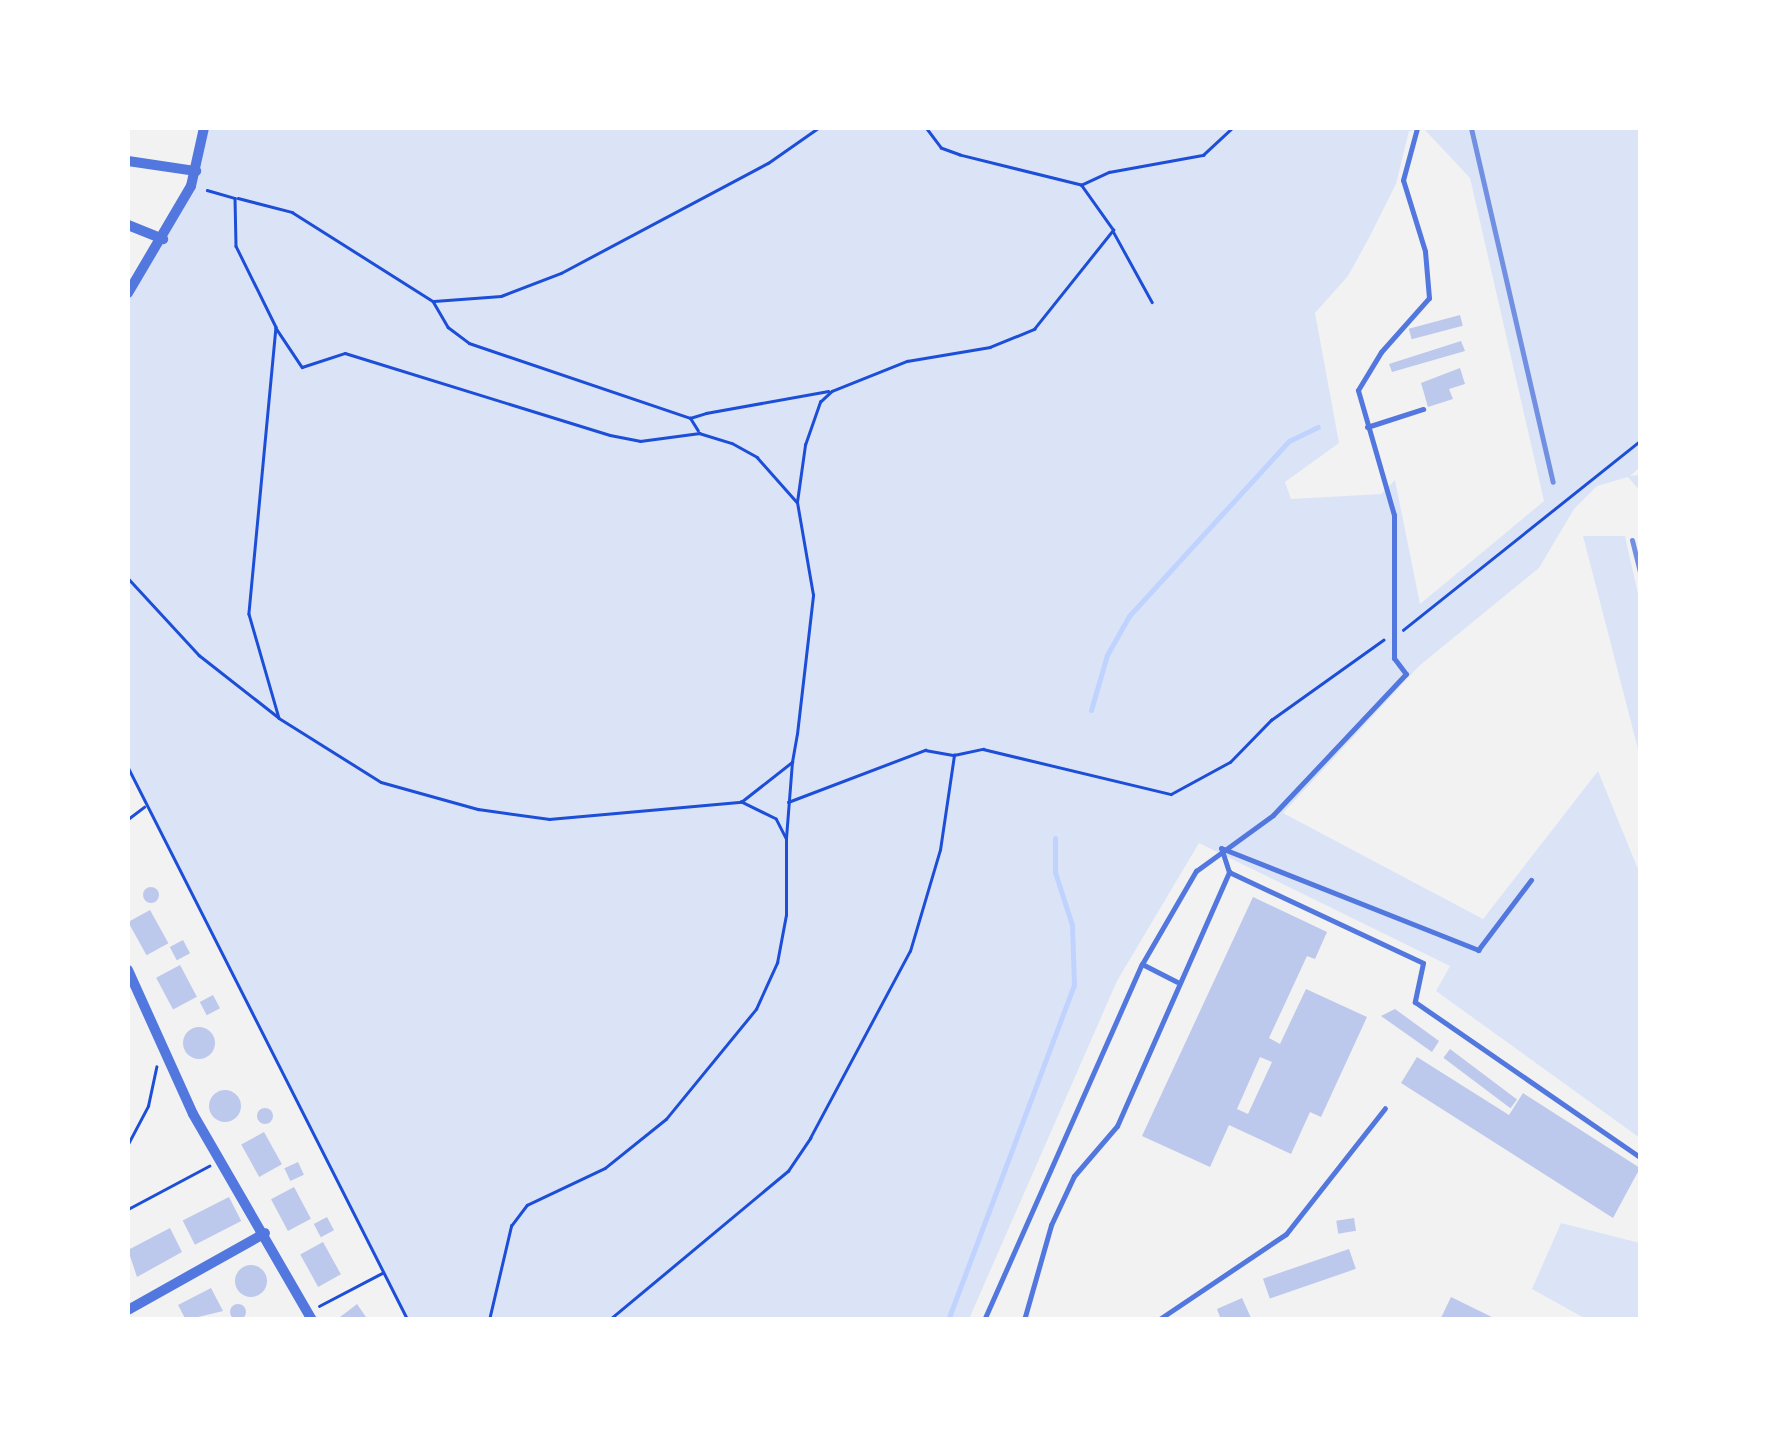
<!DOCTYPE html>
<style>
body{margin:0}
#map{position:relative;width:1768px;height:1447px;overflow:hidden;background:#f2f2f2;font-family:Signika,sans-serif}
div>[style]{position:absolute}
.green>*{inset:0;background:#dbe4f7}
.stream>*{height:5px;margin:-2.5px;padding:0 2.5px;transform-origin:2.5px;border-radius:2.5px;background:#bfd3fe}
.building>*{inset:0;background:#bdc9ec;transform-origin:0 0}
.round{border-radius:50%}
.path>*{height:2.5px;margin:-1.25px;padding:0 1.25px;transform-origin:1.25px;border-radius:1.25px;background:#1d4ed8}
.service>*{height:5px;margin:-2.5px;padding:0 2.5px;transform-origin:2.5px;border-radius:2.5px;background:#5277de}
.minor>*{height:10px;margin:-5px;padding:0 5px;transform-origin:5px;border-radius:5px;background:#5277de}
.rail>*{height:5px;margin:-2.5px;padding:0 2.5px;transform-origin:2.5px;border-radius:2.5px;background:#7290e2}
span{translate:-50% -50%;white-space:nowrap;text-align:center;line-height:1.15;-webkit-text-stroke:10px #fff;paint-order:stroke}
.frame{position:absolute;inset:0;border:130px solid #fff;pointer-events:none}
</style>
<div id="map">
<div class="green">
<div style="clip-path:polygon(evenodd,207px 128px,1640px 128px,1640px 467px,1630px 476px,1640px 475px,1640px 491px,1628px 477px,1597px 486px,1574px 509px,1539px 568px,1419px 666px,1283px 813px,1483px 919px,1598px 771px,1640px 874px,1640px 1138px,1436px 991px,1450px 966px,1199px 843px,1117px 981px,969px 1319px,406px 1319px,128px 771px,128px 297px,194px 189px,207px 128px,1424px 129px,1470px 178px,1544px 501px,1420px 604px,1395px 480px,1381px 494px,1291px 499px,1285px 482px,1339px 443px,1315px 313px,1348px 276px,1370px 236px,1396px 184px,1409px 131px,1424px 129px)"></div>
<div style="clip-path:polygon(1583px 536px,1625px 536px,1640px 603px,1640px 757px)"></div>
<div style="clip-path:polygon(1561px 1223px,1640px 1243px,1640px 1319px,1586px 1319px,1532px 1289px)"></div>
</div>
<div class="stream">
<div style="left:1091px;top:710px;width:57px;rotate:-73.8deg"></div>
<div style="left:1107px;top:655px;width:45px;rotate:-60.6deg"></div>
<div style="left:1129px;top:616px;width:237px;rotate:-47.6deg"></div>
<div style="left:1289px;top:441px;width:32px;rotate:-26deg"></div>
<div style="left:948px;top:1320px;width:358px;rotate:-69.4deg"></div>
<div style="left:1074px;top:985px;width:60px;rotate:-91.9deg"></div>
<div style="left:1072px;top:925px;width:56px;rotate:-107.8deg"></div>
<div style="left:1055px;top:872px;width:34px;rotate:-90deg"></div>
</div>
<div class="building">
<div style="left:1460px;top:315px;width:11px;height:53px;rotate:75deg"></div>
<div style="clip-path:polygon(1461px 341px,1465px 351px,1392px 372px,1389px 364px)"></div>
<div style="clip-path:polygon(1460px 368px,1465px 384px,1449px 389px,1453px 399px,1428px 407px,1421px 383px)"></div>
<div class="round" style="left:143px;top:887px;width:16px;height:16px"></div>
<div style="clip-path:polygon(evenodd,1253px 897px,1327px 932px,1315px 959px,1307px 956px,1269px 1038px,1280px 1044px,1306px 989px,1367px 1017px,1321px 1117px,1310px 1112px,1291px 1154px,1229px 1125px,1210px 1167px,1142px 1136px,1253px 897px,1260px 1057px,1272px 1062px,1248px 1114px,1237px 1109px,1260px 1057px)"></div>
<div style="left:150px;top:910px;width:38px;height:25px;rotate:61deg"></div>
<div style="left:183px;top:940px;width:15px;height:15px;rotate:62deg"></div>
<div style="left:180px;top:965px;width:36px;height:27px;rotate:62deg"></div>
<div style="left:213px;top:995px;width:15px;height:15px;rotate:62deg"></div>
<div style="clip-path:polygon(1395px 1009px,1439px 1041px,1432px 1052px,1381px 1016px)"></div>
<div class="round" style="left:183px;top:1027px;width:32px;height:32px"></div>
<div style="left:1450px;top:1049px;width:84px;height:11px;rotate:37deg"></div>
<div style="clip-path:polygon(1417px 1057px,1509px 1115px,1523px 1093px,1640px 1168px,1613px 1218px,1401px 1083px)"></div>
<div class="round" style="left:209px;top:1090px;width:32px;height:32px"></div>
<div class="round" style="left:257px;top:1108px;width:16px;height:16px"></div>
<div style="left:264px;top:1132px;width:37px;height:26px;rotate:61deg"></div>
<div style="left:298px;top:1162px;width:14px;height:15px;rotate:65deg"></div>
<div style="left:294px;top:1187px;width:36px;height:26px;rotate:62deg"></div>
<div style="left:229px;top:1197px;width:27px;height:52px;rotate:63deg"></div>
<div style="left:327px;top:1217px;width:15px;height:15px;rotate:62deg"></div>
<div style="left:1354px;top:1218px;width:13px;height:18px;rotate:81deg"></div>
<div style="clip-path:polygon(170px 1228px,182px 1252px,137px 1277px,128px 1250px)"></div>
<div style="left:323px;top:1242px;width:37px;height:26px;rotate:61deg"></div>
<div style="left:1349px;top:1249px;width:21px;height:91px;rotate:71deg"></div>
<div class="round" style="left:235px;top:1265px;width:32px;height:32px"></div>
<div style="clip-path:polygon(211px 1288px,223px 1311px,186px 1320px,178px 1305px)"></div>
<div style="clip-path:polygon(1451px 1297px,1498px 1320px,1440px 1320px)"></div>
<div style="clip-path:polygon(1242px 1298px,1252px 1320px,1221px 1320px,1217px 1309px)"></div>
<div class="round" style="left:230px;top:1304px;width:16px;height:16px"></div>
<div style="clip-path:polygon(357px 1304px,368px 1320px,336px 1320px,348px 1311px)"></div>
</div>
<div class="path">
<div style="left:1081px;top:185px;width:31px;rotate:-25deg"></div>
<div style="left:1109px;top:172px;width:96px;rotate:-10.3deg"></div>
<div style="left:1203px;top:155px;width:40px;rotate:-43deg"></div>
<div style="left:207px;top:190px;width:29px;rotate:16deg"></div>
<div style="left:235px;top:198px;width:48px;rotate:88.8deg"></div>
<div style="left:236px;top:246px;width:90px;rotate:63.7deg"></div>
<div style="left:276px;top:327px;width:288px;rotate:95.4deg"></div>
<div style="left:249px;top:614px;width:108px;rotate:73.9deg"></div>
<div style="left:279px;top:718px;width:120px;rotate:32.1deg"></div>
<div style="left:381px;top:782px;width:101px;rotate:15.6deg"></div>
<div style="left:478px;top:809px;width:72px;rotate:8deg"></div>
<div style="left:549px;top:819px;width:193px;rotate:-5.1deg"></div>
<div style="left:238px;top:198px;width:56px;rotate:14.5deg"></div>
<div style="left:292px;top:212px;width:167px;rotate:32.3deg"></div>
<div style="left:433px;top:301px;width:30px;rotate:60deg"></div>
<div style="left:448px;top:327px;width:26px;rotate:37deg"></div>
<div style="left:469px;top:343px;width:233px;rotate:18.7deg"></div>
<div style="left:1113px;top:231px;width:81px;rotate:61.2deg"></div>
<div style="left:434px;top:301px;width:67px;rotate:-4.3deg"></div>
<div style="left:501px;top:296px;width:64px;rotate:-21deg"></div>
<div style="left:561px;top:273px;width:234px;rotate:-28deg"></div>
<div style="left:768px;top:163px;width:61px;rotate:-35deg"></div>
<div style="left:276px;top:328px;width:47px;rotate:56.3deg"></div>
<div style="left:302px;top:367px;width:45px;rotate:-18deg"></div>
<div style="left:345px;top:353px;width:277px;rotate:17.2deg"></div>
<div style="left:610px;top:435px;width:31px;rotate:11deg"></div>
<div style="left:640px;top:441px;width:60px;rotate:-7.7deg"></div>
<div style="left:699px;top:433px;width:34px;rotate:17deg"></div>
<div style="left:732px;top:443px;width:29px;rotate:29deg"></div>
<div style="left:757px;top:457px;width:60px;rotate:48.4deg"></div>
<div style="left:698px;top:431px;width:15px;rotate:-122deg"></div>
<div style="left:690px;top:418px;width:17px;rotate:-17deg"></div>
<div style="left:706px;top:413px;width:124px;rotate:-10.2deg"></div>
<div style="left:128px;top:578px;width:105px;rotate:47.3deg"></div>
<div style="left:199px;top:655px;width:100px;rotate:38.1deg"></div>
<div style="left:1403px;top:630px;width:303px;rotate:-38.6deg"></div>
<div style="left:128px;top:767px;width:620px;rotate:63.15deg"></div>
<div style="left:788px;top:802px;width:147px;rotate:-20.8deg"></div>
<div style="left:925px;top:750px;width:28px;rotate:10deg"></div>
<div style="left:128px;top:819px;width:20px;rotate:-37deg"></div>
<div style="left:786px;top:838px;width:76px;rotate:-85.5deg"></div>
<div style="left:128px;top:1144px;width:43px;rotate:-62.2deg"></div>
<div style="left:148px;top:1106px;width:40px;rotate:-78deg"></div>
<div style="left:128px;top:1209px;width:92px;rotate:-28deg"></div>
<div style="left:319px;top:1306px;width:71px;rotate:-27.6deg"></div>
<div style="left:489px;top:1320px;width:97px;rotate:-76.8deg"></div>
<div style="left:511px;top:1226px;width:26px;rotate:-53deg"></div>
<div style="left:527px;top:1205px;width:86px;rotate:-25.4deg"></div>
<div style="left:605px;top:1168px;width:78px;rotate:-38.8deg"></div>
<div style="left:666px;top:1119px;width:142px;rotate:-50.7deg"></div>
<div style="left:756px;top:1009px;width:51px;rotate:-65.5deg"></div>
<div style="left:777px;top:963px;width:49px;rotate:-79.4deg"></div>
<div style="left:786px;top:915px;width:76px;rotate:-90deg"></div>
<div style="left:786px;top:839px;width:22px;rotate:-117deg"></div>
<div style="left:776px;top:819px;width:39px;rotate:-154deg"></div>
<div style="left:741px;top:802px;width:65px;rotate:-38.1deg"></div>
<div style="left:792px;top:762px;width:28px;rotate:-80deg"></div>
<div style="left:797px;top:734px;width:140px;rotate:-83.4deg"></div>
<div style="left:813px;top:595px;width:94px;rotate:-99.8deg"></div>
<div style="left:797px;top:502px;width:58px;rotate:-82deg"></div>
<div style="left:805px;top:445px;width:46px;rotate:-70.8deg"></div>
<div style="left:820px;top:402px;width:16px;rotate:-43deg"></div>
<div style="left:832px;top:391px;width:81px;rotate:-21.8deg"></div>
<div style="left:907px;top:361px;width:84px;rotate:-9.6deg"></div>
<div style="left:990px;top:347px;width:48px;rotate:-22.2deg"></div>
<div style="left:1034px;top:329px;width:127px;rotate:-51.4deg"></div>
<div style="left:1113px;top:230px;width:55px;rotate:-125.4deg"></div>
<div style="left:1081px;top:185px;width:125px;rotate:-166.1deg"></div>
<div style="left:960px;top:155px;width:20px;rotate:-160deg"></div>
<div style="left:941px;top:148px;width:25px;rotate:-127deg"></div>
<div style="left:609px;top:1320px;width:233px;rotate:-39.8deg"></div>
<div style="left:788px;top:1171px;width:40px;rotate:-56deg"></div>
<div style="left:810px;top:1138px;width:212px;rotate:-61.9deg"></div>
<div style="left:910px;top:951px;width:105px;rotate:-73.5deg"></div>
<div style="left:940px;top:850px;width:96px;rotate:-81.6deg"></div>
<div style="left:954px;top:755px;width:30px;rotate:-12deg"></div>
<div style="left:983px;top:749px;width:193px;rotate:13.5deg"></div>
<div style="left:1171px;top:794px;width:67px;rotate:-28.5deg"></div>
<div style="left:1230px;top:762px;width:59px;rotate:-45.7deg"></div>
<div style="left:1271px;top:720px;width:138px;rotate:-35.5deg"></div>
</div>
<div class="service">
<div style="left:1367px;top:427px;width:59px;rotate:-17.8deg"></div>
<div style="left:1221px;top:848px;width:277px;rotate:21.6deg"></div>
<div style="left:1478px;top:950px;width:88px;rotate:-52.9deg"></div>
<div style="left:1229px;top:872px;width:214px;rotate:25.1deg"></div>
<div style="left:1423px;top:963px;width:40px;rotate:102deg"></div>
<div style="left:1415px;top:1002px;width:273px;rotate:34.6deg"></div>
<div style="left:1142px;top:964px;width:39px;rotate:27deg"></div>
<div style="left:984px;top:1320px;width:389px;rotate:-66.1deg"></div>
<div style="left:1142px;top:964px;width:108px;rotate:-59.9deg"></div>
<div style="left:1196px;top:871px;width:95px;rotate:-36deg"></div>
<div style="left:1273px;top:815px;width:194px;rotate:-46.7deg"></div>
<div style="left:1406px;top:674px;width:20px;rotate:-127deg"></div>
<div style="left:1394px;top:658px;width:143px;rotate:-90deg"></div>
<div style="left:1394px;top:515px;width:130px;rotate:-106.1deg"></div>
<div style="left:1358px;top:390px;width:44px;rotate:-58.8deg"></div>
<div style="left:1381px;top:352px;width:72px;rotate:-48.4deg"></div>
<div style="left:1429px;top:298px;width:47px;rotate:-94.9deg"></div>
<div style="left:1425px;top:251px;width:74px;rotate:-107.2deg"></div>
<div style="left:1403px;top:180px;width:54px;rotate:-74.9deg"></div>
<div style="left:1024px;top:1320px;width:99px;rotate:-74.1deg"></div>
<div style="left:1051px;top:1225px;width:54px;rotate:-64.9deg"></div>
<div style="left:1074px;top:1176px;width:66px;rotate:-49.3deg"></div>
<div style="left:1117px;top:1126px;width:278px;rotate:-66.2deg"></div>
<div style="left:1229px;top:872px;width:25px;rotate:-108deg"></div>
<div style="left:1158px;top:1320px;width:154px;rotate:-33.9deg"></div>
<div style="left:1286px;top:1234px;width:160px;rotate:-51.8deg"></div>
</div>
<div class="minor">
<div style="left:128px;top:161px;width:69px;rotate:8.4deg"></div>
<div style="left:128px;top:225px;width:38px;rotate:22deg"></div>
<div style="left:128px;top:293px;width:124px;rotate:-59.5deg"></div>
<div style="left:191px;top:186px;width:59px;rotate:-77.4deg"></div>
<div style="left:128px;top:970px;width:158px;rotate:65.7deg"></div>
<div style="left:193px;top:1114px;width:238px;rotate:60deg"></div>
<div style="left:128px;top:1310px;width:157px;rotate:-29.3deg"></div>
</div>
<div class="rail">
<div style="left:1471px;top:128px;width:363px;rotate:77deg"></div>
<div style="left:1632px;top:540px;width:33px;rotate:76deg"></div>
</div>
<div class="frame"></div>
</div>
